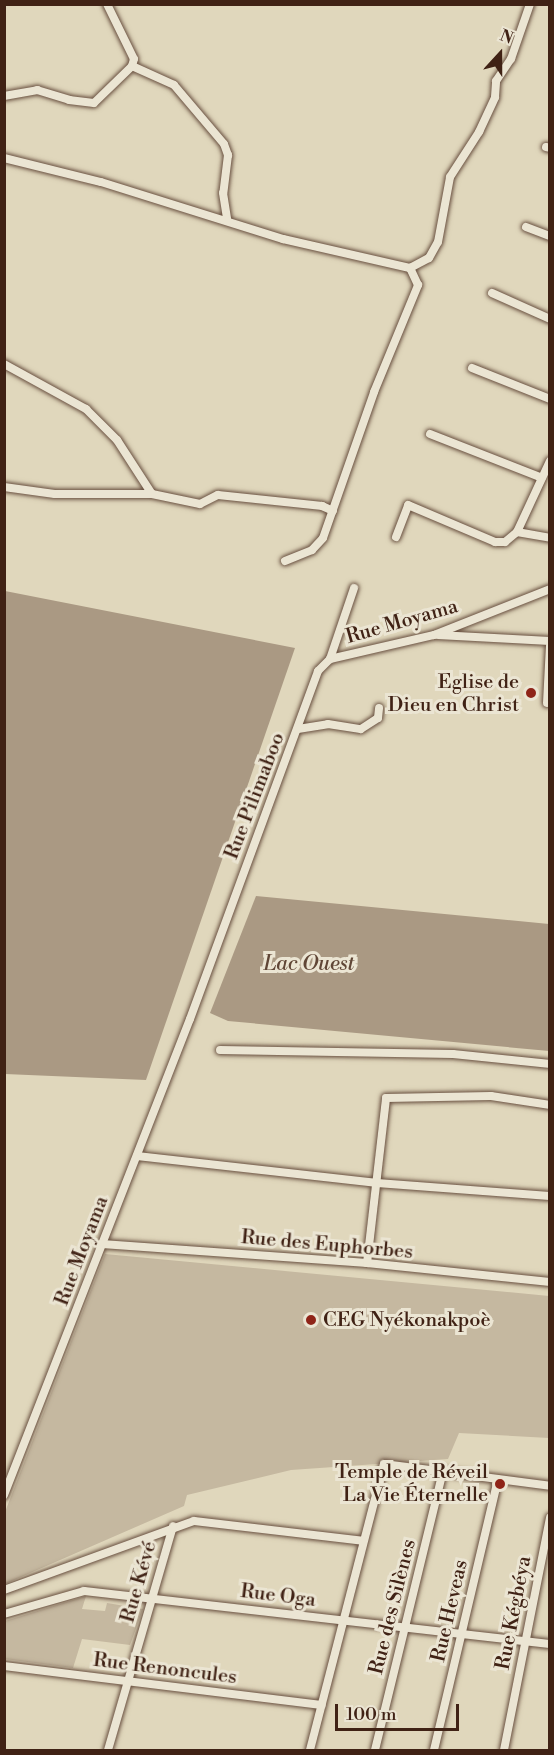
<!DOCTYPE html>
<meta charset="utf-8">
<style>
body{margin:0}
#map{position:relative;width:554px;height:1755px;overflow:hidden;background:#e0d7bc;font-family:"Libre Bodoni",serif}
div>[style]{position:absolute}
.green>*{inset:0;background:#c5b8a0}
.water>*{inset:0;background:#aa9983}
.roads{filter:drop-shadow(0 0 2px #684f3f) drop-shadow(0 0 2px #684f3f)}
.street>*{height:8px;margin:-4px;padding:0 4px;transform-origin:4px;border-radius:4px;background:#ebe5d3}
.dots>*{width:16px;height:16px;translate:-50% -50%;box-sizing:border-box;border:3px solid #ebe5d3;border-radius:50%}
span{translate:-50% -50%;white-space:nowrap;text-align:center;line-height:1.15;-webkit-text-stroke:6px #ebe5d3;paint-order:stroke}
.street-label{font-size:20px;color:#402215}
.poi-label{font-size:20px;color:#402215}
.right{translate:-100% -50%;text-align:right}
.left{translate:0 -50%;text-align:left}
.water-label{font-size:21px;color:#604636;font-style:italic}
.frame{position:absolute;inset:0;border:6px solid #402215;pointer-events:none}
.north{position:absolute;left:470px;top:24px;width:60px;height:60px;-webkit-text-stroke:4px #ebe5d3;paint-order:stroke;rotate:21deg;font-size:16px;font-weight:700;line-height:24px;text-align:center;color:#402215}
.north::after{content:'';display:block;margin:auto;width:21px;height:27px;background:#402215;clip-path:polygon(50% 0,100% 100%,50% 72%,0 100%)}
.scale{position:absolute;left:335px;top:1704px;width:124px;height:27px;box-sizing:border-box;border:3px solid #402215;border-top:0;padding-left:8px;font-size:18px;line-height:21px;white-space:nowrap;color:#402215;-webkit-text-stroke:4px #ebe5d3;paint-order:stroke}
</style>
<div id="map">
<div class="green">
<div style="clip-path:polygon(105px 1254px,549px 1296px,549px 1438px,459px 1433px,448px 1459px,291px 1470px,187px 1495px,184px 1506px,5px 1584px,5px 1512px)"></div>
<div style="clip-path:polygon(86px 1596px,82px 1609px,105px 1611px,107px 1603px,143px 1609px,130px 1645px,82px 1639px,73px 1668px,5px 1659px,5px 1621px)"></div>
</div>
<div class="water">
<div style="clip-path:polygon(5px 591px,295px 648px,146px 1080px,5px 1074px)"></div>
<div style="clip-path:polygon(256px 896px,549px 924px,549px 1051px,228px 1021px,210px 1013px)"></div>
</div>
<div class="roads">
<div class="street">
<div style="left:107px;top:4px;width:61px;rotate:63.9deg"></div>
<div style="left:134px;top:59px;width:7px;rotate:106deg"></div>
<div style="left:4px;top:96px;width:34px;rotate:-10deg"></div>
<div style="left:37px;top:90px;width:34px;rotate:17deg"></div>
<div style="left:69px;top:100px;width:25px;rotate:7deg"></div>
<div style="left:94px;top:103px;width:53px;rotate:-44.2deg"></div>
<div style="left:132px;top:66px;width:46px;rotate:24.3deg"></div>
<div style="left:174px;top:85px;width:77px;rotate:49.7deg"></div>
<div style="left:224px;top:144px;width:12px;rotate:70deg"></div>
<div style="left:228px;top:155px;width:38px;rotate:97deg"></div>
<div style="left:223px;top:193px;width:26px;rotate:81deg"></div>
<div style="left:546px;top:147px;width:4px;rotate:14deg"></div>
<div style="left:4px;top:158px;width:100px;rotate:13.9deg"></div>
<div style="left:101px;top:182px;width:191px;rotate:17.4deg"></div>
<div style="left:283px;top:239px;width:130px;rotate:12.9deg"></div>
<div style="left:526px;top:227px;width:26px;rotate:21deg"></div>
<div style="left:492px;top:293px;width:64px;rotate:24.1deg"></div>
<div style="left:4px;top:364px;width:94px;rotate:28.8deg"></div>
<div style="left:86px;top:409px;width:44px;rotate:45deg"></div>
<div style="left:117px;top:440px;width:64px;rotate:57.1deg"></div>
<div style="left:152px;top:494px;width:49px;rotate:11.8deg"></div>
<div style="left:200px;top:504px;width:20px;rotate:-27deg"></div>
<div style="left:218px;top:495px;width:105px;rotate:6deg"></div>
<div style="left:322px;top:506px;width:12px;rotate:24deg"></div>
<div style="left:472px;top:368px;width:84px;rotate:21.7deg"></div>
<div style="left:430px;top:434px;width:120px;rotate:21.4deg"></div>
<div style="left:4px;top:487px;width:51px;rotate:7.8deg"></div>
<div style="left:55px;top:494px;width:97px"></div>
<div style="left:517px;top:532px;width:34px;rotate:10deg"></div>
<div style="left:396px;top:537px;width:34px;rotate:-69deg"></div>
<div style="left:408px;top:505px;width:95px;rotate:23deg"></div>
<div style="left:495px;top:542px;width:10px"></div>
<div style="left:505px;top:542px;width:16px;rotate:-40deg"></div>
<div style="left:517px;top:532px;width:78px;rotate:-65.1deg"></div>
<div style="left:285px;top:561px;width:29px;rotate:-22deg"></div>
<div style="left:312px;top:550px;width:16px;rotate:-47deg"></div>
<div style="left:323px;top:538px;width:155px;rotate:-70.7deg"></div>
<div style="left:374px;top:392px;width:116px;rotate:-67.6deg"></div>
<div style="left:418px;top:285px;width:19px;rotate:-115deg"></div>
<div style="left:410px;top:268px;width:21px;rotate:-28deg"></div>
<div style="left:429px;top:258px;width:18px;rotate:-61deg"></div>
<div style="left:438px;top:242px;width:66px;rotate:-79.5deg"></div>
<div style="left:450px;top:177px;width:54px;rotate:-57.2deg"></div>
<div style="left:479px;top:132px;width:38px;rotate:-65deg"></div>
<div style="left:495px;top:97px;width:16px;rotate:-86deg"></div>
<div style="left:496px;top:81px;width:27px;rotate:-56deg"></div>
<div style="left:511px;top:59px;width:58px;rotate:-70.9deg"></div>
<div style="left:438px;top:635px;width:112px;rotate:3.1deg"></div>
<div style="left:330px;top:659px;width:107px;rotate:-13deg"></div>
<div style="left:434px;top:635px;width:125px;rotate:-21.6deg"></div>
<div style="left:547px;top:703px;width:57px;rotate:-87deg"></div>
<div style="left:298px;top:729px;width:30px;rotate:-9deg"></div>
<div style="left:328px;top:724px;width:33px;rotate:9deg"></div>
<div style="left:361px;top:729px;width:20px;rotate:-33deg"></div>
<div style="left:378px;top:718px;width:10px;rotate:-84deg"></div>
<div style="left:220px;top:1050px;width:233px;rotate:1deg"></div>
<div style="left:453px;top:1054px;width:98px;rotate:5.9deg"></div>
<div style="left:137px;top:1156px;width:242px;rotate:6.4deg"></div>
<div style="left:377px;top:1183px;width:173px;rotate:4.3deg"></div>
<div style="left:102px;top:1244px;width:266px;rotate:4.1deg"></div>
<div style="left:367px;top:1263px;width:184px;rotate:5.9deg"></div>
<div style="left:367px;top:1263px;width:166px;rotate:-83.4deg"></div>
<div style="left:386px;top:1098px;width:105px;rotate:-1.1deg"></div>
<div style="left:491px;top:1096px;width:60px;rotate:8.7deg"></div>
<div style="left:4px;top:1495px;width:511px;rotate:-68.66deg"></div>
<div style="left:190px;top:1019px;width:371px;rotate:-69.8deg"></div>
<div style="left:318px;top:671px;width:17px;rotate:-45deg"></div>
<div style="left:330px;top:659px;width:75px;rotate:-71.3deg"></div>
<div style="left:4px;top:1590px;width:202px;rotate:-20deg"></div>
<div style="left:194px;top:1521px;width:170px;rotate:6.7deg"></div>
<div style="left:4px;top:1614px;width:83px;rotate:-16deg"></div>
<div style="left:84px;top:1591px;width:469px;rotate:6.5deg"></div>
<div style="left:4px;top:1666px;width:320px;rotate:7deg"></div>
<div style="left:108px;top:1750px;width:233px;rotate:-73.8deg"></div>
<div style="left:310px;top:1750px;width:295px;rotate:-75.5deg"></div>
<div style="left:384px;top:1464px;width:167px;rotate:7.5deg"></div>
<div style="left:375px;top:1750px;width:287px;rotate:-76.3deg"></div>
<div style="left:434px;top:1750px;width:278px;rotate:-76.7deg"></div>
<div style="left:504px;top:1750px;width:237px;rotate:-78.8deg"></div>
</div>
</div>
<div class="dots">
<div style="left:531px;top:693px;background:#8f2418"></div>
<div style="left:311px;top:1320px;background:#8f2418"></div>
<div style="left:500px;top:1484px;background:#8f2418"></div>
</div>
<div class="street-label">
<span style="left:402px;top:622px;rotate:-16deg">Rue Moyama</span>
<span style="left:255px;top:796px;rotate:-69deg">Rue Pilimaboo</span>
<span style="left:327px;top:1245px;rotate:5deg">Rue des Euphorbes</span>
<span style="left:82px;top:1251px;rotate:-69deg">Rue Moyama</span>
<span style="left:139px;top:1582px;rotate:-74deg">Rue Kévé</span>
<span style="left:278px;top:1596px;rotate:7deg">Rue Oga</span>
<span style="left:393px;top:1607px;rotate:-76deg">Rue des Silènes</span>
<span style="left:450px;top:1611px;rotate:-77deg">Rue Heveas</span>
<span style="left:514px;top:1613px;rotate:-79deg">Rue Kégbéya</span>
<span style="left:165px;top:1669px;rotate:7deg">Rue Renoncules</span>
</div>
<div class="poi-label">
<span class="right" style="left:519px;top:694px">Eglise de<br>Dieu en Christ</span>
<span class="left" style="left:323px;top:1320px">CEG Nyékonakpoè</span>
<span class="right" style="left:488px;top:1484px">Temple de Réveil<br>La Vie Éternelle</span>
</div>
<div class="water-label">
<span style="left:309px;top:964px">Lac Ouest</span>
</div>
<div class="frame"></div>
<div class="north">N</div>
<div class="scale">100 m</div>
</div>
